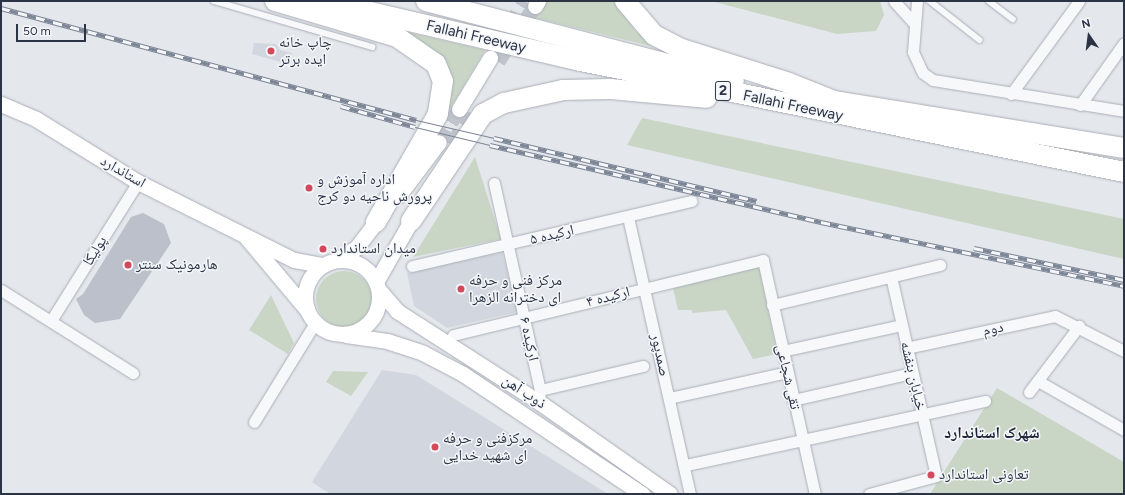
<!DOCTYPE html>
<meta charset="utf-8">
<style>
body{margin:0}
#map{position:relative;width:1125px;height:495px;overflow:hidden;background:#e4e7ec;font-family:Figtree,"Noto Naskh Arabic",sans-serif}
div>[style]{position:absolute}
.built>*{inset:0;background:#d2d6de}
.green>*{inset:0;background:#c9d6c5}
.round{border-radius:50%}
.building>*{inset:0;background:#bbc0ca}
.secondary-tunnel>*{height:15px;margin-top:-7.5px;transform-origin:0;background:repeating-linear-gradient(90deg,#bfc3cb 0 15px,transparent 0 23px)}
.roads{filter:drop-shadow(0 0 1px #a9aeb7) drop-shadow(0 0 1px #a9aeb7)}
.lane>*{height:5.5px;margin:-2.75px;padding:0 2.75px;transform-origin:2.75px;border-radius:2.75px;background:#f7f8fa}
.street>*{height:11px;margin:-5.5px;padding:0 5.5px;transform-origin:5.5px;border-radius:5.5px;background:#f7f8fa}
.secondary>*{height:15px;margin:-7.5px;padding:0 7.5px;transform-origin:7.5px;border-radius:7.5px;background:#fff}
.secondary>.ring{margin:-7.5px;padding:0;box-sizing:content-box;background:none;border:15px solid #fff;border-radius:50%}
.highway>*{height:20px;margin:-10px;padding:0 10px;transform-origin:10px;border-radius:10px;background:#fff}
.tram>*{height:1px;margin:-0.5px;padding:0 0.5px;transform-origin:0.5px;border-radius:0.5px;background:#7d8696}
.rail>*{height:4.5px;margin-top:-2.25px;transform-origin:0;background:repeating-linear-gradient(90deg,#f4f6f9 0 9px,#7d8696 0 18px);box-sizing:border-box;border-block:1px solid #7d8696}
.dots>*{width:11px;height:11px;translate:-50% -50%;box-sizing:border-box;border:2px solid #f4f6f9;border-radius:50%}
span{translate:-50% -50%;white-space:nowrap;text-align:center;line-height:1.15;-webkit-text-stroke:3px #f4f6f9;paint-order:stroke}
.shield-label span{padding:1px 3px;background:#f4f6f9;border:1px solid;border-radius:3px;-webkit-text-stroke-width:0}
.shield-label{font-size:14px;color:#2b3445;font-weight:700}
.street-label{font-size:15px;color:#2b3445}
.poi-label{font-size:15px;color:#2b3445}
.left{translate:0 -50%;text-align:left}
.neighbourhood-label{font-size:16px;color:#1d2536;font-weight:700}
.frame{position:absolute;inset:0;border:2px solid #2b3445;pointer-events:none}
.north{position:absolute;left:1069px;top:16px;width:40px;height:40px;-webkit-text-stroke:3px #f4f6f9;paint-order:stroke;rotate:346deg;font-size:11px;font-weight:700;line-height:16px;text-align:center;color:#2b3445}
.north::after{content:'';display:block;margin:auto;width:14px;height:18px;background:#2b3445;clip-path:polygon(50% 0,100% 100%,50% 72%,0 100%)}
.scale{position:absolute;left:16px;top:24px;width:70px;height:18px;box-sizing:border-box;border:2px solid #2b3445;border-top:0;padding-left:5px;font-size:12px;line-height:14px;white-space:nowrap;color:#2b3445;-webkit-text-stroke:3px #f4f6f9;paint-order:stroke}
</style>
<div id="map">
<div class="built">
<div style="clip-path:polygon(254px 43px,276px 44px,280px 50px,292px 53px,288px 64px,252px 54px)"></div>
<div style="clip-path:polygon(502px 252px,518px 312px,447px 328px,414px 306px,407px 273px)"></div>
<div style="clip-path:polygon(382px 370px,416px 375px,608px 494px,330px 494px,312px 482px)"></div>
</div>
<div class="green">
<div style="clip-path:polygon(546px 1px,614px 1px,636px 32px,663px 49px,535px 18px)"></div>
<div style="clip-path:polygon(711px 1px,880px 1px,884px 15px,876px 31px,837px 34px)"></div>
<div style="clip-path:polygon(410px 33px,485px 50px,449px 111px,445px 108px,431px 52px)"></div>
<div style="clip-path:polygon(642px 118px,1124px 219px,1124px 259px,627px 145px)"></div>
<div style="clip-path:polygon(475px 157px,501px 239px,413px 257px)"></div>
<div style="clip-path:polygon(759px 266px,777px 354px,753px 359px,726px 310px,692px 313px,692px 310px,678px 310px,673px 288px)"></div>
<div class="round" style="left:316px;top:271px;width:56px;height:56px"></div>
<div style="clip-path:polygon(271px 295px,294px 343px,288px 354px,249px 330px)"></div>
<div style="clip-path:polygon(333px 371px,368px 372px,351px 396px,326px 382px)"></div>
<div style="clip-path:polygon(997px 388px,1124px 462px,1124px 494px,930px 494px)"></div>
</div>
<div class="building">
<div style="clip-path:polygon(143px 213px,164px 224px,171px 243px,120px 319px,95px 323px,84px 315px,76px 299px,83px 294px,131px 217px)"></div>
</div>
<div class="secondary-tunnel">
<div style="left:510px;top:26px;width:29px;rotate:-59deg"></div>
<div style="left:498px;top:61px;width:66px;rotate:-56.1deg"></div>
<div style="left:439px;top:142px;width:39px;rotate:-59deg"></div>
<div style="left:453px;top:145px;width:37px;rotate:-64deg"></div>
</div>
<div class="roads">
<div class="lane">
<div style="left:214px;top:1px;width:165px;rotate:16.2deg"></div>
<div style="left:930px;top:1px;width:63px;rotate:38deg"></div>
<div style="left:989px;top:1px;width:30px;rotate:37deg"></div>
</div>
<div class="street">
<div style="left:894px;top:1px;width:31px;rotate:48deg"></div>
<div style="left:917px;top:1px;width:51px;rotate:94.5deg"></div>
<div style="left:913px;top:52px;width:23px;rotate:65deg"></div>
<div style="left:923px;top:73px;width:12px;rotate:35deg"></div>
<div style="left:933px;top:80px;width:193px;rotate:9.2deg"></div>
<div style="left:1011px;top:94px;width:115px;rotate:-53.8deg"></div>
<div style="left:1080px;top:105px;width:76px;rotate:-54.6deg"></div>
<div style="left:494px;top:183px;width:212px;rotate:77.5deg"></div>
<div style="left:540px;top:390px;width:12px;rotate:95deg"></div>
<div style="left:628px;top:217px;width:284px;rotate:77.4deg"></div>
<div style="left:412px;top:266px;width:287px;rotate:-13.1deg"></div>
<div style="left:1px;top:290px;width:156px;rotate:32.2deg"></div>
<div style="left:772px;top:305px;width:173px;rotate:-13.4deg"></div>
<div style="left:52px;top:319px;width:162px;rotate:-57.9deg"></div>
<div style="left:453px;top:335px;width:319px;rotate:-13.6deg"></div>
<div style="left:763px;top:260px;width:240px;rotate:77.5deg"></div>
<div style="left:906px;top:348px;width:152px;rotate:-12.1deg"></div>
<div style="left:1055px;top:316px;width:77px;rotate:26.9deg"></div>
<div style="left:782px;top:351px;width:122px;rotate:-12.3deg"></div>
<div style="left:1038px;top:381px;width:99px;rotate:29.7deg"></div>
<div style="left:540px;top:390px;width:106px;rotate:-13.1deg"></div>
<div style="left:1029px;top:392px;width:83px;rotate:-52.9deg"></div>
<div style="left:669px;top:398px;width:121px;rotate:-12.4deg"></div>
<div style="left:793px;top:400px;width:122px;rotate:-12.8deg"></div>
<div style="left:254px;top:422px;width:116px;rotate:-58.4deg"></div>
<div style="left:686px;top:465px;width:306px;rotate:-12.1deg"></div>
<div style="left:869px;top:494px;width:69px;rotate:-15deg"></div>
<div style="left:936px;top:476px;width:204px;rotate:-102.7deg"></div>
</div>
<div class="secondary">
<div style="left:535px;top:6px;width:6px;rotate:-59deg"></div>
<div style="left:1px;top:104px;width:38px;rotate:23deg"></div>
<div style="left:36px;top:119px;width:120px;rotate:31.7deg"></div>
<div style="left:138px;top:182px;width:174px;rotate:26.6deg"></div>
<div style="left:294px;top:260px;width:29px;rotate:10deg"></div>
<div style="left:459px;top:109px;width:60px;rotate:-58.7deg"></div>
<div style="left:399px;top:195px;width:66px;rotate:-53deg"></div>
<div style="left:245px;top:236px;width:97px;rotate:50deg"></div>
<div class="ring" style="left:305px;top:260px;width:59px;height:59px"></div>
<div style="left:336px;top:260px;width:23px;rotate:-31deg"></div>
<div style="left:356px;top:248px;width:44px;rotate:-52.4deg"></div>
<div style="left:376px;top:282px;width:81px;rotate:-60.3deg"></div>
<div style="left:379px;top:290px;width:28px;rotate:49deg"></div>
<div style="left:397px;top:311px;width:169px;rotate:32.7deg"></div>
<div style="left:539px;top:402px;width:160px;rotate:35.1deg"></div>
<div style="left:346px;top:335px;width:41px;rotate:8.3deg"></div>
<div style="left:387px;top:341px;width:38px;rotate:18deg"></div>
<div style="left:423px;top:353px;width:45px;rotate:27.7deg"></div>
<div style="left:463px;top:374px;width:216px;rotate:33.8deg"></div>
</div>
<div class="highway">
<div style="left:275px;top:1px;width:127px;rotate:16.4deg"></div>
<div style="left:397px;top:37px;width:47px;rotate:34.7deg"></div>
<div style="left:436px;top:64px;width:18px;rotate:68deg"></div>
<div style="left:443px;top:81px;width:33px;rotate:99deg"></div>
<div style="left:438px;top:114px;width:125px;rotate:119.9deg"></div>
<div style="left:323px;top:1px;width:260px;rotate:13.1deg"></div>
<div style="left:576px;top:60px;width:559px;rotate:11.55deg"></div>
<div style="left:426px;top:1px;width:318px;rotate:14.6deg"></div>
<div style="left:625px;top:1px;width:45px;rotate:49.5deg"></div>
<div style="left:654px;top:35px;width:31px;rotate:27deg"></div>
<div style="left:682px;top:49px;width:112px;rotate:17.6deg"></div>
<div style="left:789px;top:83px;width:48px;rotate:21.8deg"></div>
<div style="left:834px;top:101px;width:294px;rotate:9.2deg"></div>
<div style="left:411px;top:221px;width:129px;rotate:-56.1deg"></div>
<div style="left:483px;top:114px;width:24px;rotate:-28deg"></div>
<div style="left:504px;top:103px;width:60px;rotate:-12.4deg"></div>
<div style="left:563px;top:90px;width:47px;rotate:-1.2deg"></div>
<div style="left:610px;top:89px;width:97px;rotate:5.3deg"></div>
</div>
</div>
<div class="tram">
<div style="left:416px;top:120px;width:80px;rotate:13deg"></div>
<div style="left:415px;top:127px;width:77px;rotate:13.5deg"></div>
</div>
<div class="rail">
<div style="left:1px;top:8px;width:430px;rotate:15.1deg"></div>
<div style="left:341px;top:106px;width:77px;rotate:15.8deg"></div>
<div style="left:494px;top:138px;width:270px;rotate:13.5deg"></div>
<div style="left:490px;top:145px;width:340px;rotate:13.1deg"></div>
<div style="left:821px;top:222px;width:310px;rotate:11.9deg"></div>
<div style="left:974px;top:248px;width:153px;rotate:12deg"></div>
</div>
<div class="dots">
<div style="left:271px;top:51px;background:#d1495b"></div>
<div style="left:309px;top:188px;background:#d1495b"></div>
<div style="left:323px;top:249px;background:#d1495b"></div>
<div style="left:128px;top:265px;background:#d1495b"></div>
<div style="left:461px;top:289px;background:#d1495b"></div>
<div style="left:435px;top:447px;background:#d1495b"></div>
<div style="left:931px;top:475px;background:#d1495b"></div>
</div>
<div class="shield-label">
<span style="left:723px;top:91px">2</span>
</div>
<div class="street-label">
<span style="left:476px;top:37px;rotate:13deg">Fallahi Freeway</span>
<span style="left:793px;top:106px;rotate:12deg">Fallahi Freeway</span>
<span style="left:123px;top:172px;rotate:30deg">استاندارد</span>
<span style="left:552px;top:235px;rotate:-13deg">ارکیده ۵</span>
<span style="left:95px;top:251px;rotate:-58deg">پولیکا</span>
<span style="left:608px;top:297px;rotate:-14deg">ارکیده ۴</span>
<span style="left:993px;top:329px;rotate:-12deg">دوم</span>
<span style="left:529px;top:339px;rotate:78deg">ارکیده ۶</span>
<span style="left:660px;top:355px;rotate:78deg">صمدپور</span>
<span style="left:913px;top:376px;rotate:77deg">خیابان بنفشه</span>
<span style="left:788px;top:377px;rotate:77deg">تقی شجاعی</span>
<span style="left:524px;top:392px;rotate:33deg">ذوب آهن</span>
</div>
<div class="poi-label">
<span class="left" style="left:279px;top:51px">چاپ خانه<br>ایده برتر</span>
<span class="left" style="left:317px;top:188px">اداره آموزش و<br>پرورش ناحیه دو کرج</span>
<span class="left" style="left:331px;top:249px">میدان استاندارد</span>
<span class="left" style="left:136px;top:265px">هارمونیک سنتر</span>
<span class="left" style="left:469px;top:289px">مرکز فنی و حرفه<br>ای دخترانه الزهرا</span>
<span class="left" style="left:443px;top:447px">مرکزفنی و حرفه<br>ای شهید خدایی</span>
<span class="left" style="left:939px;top:475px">تعاونی استاندارد</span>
</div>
<div class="neighbourhood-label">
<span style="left:992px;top:433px">شهرک استاندارد</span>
</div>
<div class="frame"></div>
<div class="north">N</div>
<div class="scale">50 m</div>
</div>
